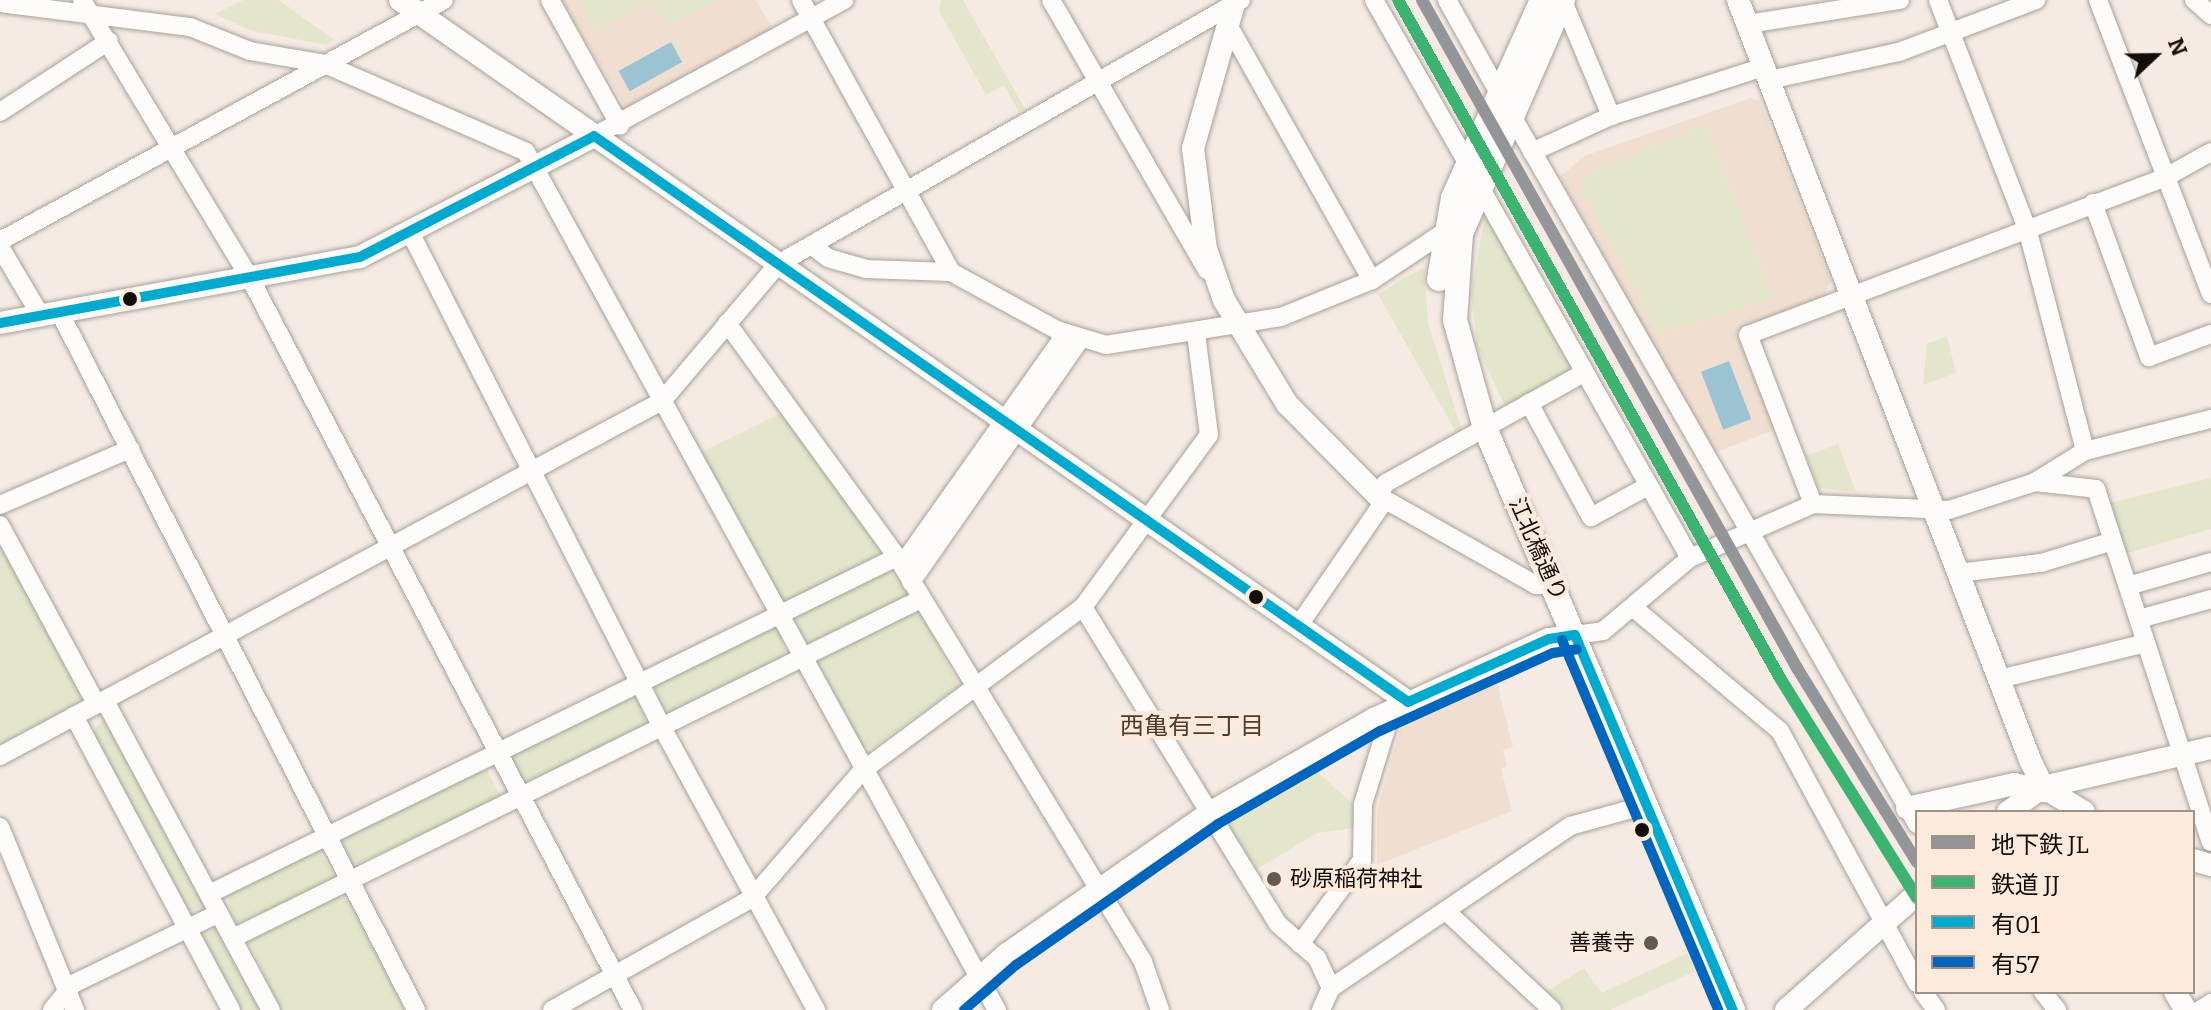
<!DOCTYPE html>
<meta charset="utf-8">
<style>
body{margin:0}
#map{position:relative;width:2211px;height:1010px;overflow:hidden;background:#f5ebe3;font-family:Bitter,"Noto Sans JP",serif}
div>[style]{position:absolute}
.built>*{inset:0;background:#f0dfd1}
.green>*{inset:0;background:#e3e6cb}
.water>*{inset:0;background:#9bc3d2;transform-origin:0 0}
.roads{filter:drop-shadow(0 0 2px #a8a19a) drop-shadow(0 0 2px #a8a19a)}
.minor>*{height:18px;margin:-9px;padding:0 9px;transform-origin:9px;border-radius:9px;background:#fefcfb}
.tertiary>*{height:22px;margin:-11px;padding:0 11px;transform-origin:11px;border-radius:11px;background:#fefcfb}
.secondary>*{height:24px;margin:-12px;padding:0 12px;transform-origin:12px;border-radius:12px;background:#fefcfb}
.bus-1>*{height:10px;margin:-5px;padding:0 5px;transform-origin:5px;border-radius:5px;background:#00a9ce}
.bus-2>*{height:10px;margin:-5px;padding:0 5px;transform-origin:5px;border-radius:5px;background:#0065bd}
.rail-1>*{height:12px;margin:-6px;padding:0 6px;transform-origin:6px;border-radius:6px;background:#3cb371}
.metro-1>*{height:12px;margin:-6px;padding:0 6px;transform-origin:6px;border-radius:6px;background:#939598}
.dots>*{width:22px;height:22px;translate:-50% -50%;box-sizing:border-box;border:4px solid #fceadc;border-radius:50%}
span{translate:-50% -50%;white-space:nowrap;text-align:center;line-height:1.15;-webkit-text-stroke:8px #fceadc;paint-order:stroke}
.street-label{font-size:22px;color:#130d09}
.poi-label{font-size:22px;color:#130d09}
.left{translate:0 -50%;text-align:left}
.right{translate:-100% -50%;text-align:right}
.neighbourhood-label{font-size:24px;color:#4a3c30}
.legend{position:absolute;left:1915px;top:810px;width:280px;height:184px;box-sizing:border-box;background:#fceadc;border:2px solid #9f9288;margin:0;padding:10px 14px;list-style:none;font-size:24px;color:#130d09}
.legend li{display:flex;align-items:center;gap:16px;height:40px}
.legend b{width:40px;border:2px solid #9f9288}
.north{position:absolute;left:2115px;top:16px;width:80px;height:80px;-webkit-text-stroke:6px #fceadc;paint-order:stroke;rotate:68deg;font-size:22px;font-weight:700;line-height:32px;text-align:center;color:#130d09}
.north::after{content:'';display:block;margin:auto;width:28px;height:36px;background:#130d09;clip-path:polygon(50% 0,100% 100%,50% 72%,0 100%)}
</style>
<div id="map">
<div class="built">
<div style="clip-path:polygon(561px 0,756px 0,773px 29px,627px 109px)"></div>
<div style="clip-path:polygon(1751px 98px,1760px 101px,1831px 281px,1823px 298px,1736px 332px,1774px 430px,1714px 453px,1560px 177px,1584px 156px)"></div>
<div style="clip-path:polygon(1496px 679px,1513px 747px,1503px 750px,1507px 766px,1501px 769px,1512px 811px,1377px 865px,1377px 811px,1402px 722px)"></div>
</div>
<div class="green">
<div style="clip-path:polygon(243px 0,279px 0,334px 40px,326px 45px,249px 30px,215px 14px)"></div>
<div style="clip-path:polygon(579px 0,718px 0,665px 27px,651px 2px,597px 32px)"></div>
<div style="clip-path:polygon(941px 0,963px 0,1025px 109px,1019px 112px,1004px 85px,986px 95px,939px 11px)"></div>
<div style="clip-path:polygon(1697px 128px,1708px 129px,1772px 299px,1659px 334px,1582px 190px,1582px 177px)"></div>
<div style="clip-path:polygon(1485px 216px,1573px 370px,1506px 408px,1477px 346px,1471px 293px)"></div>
<div style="clip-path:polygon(1424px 267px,1428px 323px,1462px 431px,1457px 434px,1378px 294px)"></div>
<div style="clip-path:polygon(1947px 336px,1956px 373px,1923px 385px,1927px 344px)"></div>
<div style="clip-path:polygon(783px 412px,879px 548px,878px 557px,787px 600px,778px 598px,700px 453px)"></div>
<div style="clip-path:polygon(1838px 444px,1856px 492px,1819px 488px,1806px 456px)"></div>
<div style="clip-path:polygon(2211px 478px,2211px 529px,2124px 554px,2109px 503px)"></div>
<div style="clip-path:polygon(0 540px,82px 693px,78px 703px,0 744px)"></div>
<div style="clip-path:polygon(887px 568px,909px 593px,904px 600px,805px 644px,793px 620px,797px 611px)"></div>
<div style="clip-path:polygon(913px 612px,922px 614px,959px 686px,872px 748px,862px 746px,818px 667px,821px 657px)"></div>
<div style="clip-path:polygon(768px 625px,778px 627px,787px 659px,666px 713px,654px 687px,657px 678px)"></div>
<div style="clip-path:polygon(631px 692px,639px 695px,648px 728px,520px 784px,509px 760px,514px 750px)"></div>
<div style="clip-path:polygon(103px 721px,110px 722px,204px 906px,186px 912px,91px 733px)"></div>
<div style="clip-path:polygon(485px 766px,501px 797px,353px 866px,342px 840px,347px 833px)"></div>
<div style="clip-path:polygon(1312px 767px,1353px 804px,1353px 828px,1317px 833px,1257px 869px,1226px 821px,1230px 812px)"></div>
<div style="clip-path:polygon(316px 847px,335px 875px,331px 883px,235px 924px,226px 891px)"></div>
<div style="clip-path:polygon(337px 897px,349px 900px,405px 1010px,280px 1010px,249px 941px)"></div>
<div style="clip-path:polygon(215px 929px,222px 929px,266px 1010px,237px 1010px,201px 937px)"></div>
<div style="clip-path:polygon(1687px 953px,1695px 971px,1610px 1010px,1564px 1010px,1544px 993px,1584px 968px,1602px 993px)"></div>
</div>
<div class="water">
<div style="left:671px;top:42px;width:23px;height:60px;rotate:61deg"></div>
<div style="left:1729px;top:361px;width:62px;height:30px;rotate:69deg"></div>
</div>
<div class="roads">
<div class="minor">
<div style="left:82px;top:0;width:327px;rotate:58.9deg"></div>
<div style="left:251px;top:280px;width:824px;rotate:62.38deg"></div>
<div style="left:550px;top:0;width:144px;rotate:60.9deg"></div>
<div style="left:801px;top:0;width:311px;rotate:61.1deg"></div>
<div style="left:1051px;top:0;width:312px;rotate:60deg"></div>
<div style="left:1374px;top:0;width:189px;rotate:60.2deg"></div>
<div style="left:1447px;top:0;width:107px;rotate:60.8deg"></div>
<div style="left:1938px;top:0;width:245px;rotate:68.7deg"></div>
<div style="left:2027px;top:228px;width:230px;rotate:75.4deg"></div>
<div style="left:2098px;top:0;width:315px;rotate:69deg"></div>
<div style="left:2194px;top:0;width:23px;rotate:41deg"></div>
<div style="left:1563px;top:1px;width:125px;rotate:67.3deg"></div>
<div style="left:0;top:3px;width:192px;rotate:7.2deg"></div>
<div style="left:190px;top:27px;width:65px;rotate:21.8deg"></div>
<div style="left:250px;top:51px;width:76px;rotate:9.8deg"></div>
<div style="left:325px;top:64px;width:219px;rotate:23.6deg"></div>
<div style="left:526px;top:152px;width:979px;rotate:61.24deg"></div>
<div style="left:1227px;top:23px;width:295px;rotate:60.6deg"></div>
<div style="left:1748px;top:24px;width:154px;rotate:-9deg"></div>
<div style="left:1769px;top:80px;width:133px;rotate:-12.2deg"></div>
<div style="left:1899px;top:52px;width:147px;rotate:-20.8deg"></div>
<div style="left:0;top:112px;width:130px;rotate:-33.1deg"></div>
<div style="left:1512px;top:116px;width:816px;rotate:60.23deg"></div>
<div style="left:594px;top:136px;width:285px;rotate:-28.5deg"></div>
<div style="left:1532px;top:152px;width:87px;rotate:-24.5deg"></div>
<div style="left:1611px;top:116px;width:161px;rotate:-17.8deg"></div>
<div style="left:1480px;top:187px;width:426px;rotate:60.5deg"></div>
<div style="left:2093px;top:203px;width:164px;rotate:70deg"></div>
<div style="left:2149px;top:357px;width:66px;rotate:-20.4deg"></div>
<div style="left:412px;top:236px;width:553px;rotate:63.02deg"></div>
<div style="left:663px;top:729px;width:320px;rotate:61.4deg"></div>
<div style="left:0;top:241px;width:505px;rotate:-28.49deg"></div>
<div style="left:811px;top:245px;width:21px;rotate:37deg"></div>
<div style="left:828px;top:258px;width:40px;rotate:16deg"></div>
<div style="left:866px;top:269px;width:85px;rotate:2deg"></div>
<div style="left:951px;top:272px;width:121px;rotate:28.7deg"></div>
<div style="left:1057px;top:330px;width:51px;rotate:17deg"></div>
<div style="left:1106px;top:345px;width:177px;rotate:-9.1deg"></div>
<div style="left:1281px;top:317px;width:98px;rotate:-22.1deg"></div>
<div style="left:1372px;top:280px;width:85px;rotate:-33.5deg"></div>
<div style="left:0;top:247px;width:80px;rotate:59.3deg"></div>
<div style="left:60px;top:313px;width:783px;rotate:62.94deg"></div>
<div style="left:727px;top:323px;width:289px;rotate:54deg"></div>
<div style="left:897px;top:557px;width:474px;rotate:58.7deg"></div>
<div style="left:1143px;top:962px;width:51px;rotate:70.5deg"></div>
<div style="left:1529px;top:403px;width:130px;rotate:61.5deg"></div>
<div style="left:1591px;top:517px;width:63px;rotate:-28.6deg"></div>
<div style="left:2035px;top:482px;width:61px;rotate:6.5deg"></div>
<div style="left:2096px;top:489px;width:371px;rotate:72deg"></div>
<div style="left:1813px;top:504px;width:181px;rotate:-111deg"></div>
<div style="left:1748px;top:335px;width:447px;rotate:-20.7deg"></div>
<div style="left:2166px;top:177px;width:51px;rotate:-29.1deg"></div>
<div style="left:0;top:505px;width:142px;rotate:-23.3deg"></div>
<div style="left:0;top:525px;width:204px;rotate:61.7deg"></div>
<div style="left:902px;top:565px;width:284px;rotate:-54.7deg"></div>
<div style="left:1958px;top:573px;width:84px;rotate:-6.9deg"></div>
<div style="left:2041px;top:563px;width:75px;rotate:-17deg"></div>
<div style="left:911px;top:582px;width:297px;rotate:-55.1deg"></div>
<div style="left:1553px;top:585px;width:17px;rotate:180deg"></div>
<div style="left:1536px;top:585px;width:183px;rotate:-150.5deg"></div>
<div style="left:1377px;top:495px;width:15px;rotate:-53deg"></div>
<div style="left:1386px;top:483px;width:227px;rotate:-29.1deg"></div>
<div style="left:2128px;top:586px;width:86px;rotate:-16.1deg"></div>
<div style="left:1083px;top:607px;width:372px;rotate:58.4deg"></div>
<div style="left:1278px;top:924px;width:52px;rotate:41.1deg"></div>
<div style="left:1317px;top:958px;width:33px;rotate:65deg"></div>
<div style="left:1635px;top:609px;width:189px;rotate:40.1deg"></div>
<div style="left:1780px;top:731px;width:287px;rotate:61.5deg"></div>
<div style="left:2139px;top:619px;width:75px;rotate:-15.5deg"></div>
<div style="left:1299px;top:625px;width:152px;rotate:-55.5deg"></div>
<div style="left:1575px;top:635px;width:28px;rotate:-8deg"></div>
<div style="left:1603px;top:631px;width:114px;rotate:-40deg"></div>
<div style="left:1690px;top:558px;width:134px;rotate:-23.7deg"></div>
<div style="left:1813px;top:504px;width:136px;rotate:2.5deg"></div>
<div style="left:1949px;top:510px;width:90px;rotate:-18deg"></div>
<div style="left:2035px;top:482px;width:59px;rotate:-31.8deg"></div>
<div style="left:2085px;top:451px;width:130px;rotate:-14.3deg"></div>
<div style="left:2077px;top:660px;width:71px;rotate:-13.8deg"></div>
<div style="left:1999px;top:679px;width:77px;rotate:-13.5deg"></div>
<div style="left:105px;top:701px;width:351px;rotate:61.8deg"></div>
<div style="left:74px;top:716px;width:333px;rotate:61.9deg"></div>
<div style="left:0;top:756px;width:751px;rotate:-28.2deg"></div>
<div style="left:662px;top:401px;width:180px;rotate:-49.7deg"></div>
<div style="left:778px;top:264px;width:533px;rotate:-29.69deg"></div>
<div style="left:0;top:827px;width:198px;rotate:67.7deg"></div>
<div style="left:209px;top:894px;width:766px;rotate:-26.1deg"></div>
<div style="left:1446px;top:911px;width:145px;rotate:43deg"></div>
<div style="left:233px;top:938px;width:767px;rotate:-26.23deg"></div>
<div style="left:1300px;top:944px;width:104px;rotate:-53.6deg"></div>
<div style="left:1362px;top:860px;width:56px;rotate:-89deg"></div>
<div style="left:1363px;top:804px;width:98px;rotate:-72.9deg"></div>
<div style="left:1923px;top:992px;width:22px;rotate:54deg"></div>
<div style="left:2043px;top:992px;width:23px;rotate:52deg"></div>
<div style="left:52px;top:1010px;width:33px;rotate:-51deg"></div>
<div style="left:73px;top:984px;width:162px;rotate:-25.9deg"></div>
<div style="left:552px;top:1010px;width:229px;rotate:-29.2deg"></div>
<div style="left:752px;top:898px;width:168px;rotate:-49.1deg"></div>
<div style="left:862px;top:771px;width:275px;rotate:-36.6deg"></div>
<div style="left:1083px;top:607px;width:213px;rotate:-53.8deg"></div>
<div style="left:1209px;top:435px;width:102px;rotate:-97.3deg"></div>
<div style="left:1321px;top:1010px;width:24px;rotate:-66deg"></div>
<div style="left:1331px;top:988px;width:289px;rotate:-34.1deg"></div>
<div style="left:1570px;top:826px;width:79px;rotate:-15.4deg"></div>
<div style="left:2200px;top:1010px;width:13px;rotate:-32deg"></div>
</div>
<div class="tertiary">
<div style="left:400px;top:0;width:1228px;rotate:34.85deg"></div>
<div style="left:1235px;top:0;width:154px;rotate:105.8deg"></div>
<div style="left:1193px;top:148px;width:102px;rotate:82.7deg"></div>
<div style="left:1206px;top:249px;width:54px;rotate:70.6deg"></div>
<div style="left:1224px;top:300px;width:122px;rotate:58.8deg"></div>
<div style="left:1287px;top:404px;width:128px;rotate:45.3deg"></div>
<div style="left:1738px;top:0;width:814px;rotate:68.98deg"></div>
<div style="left:2030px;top:760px;width:30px;rotate:64deg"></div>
<div style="left:2043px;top:787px;width:48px;rotate:31.4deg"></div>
<div style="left:0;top:323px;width:366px;rotate:-10.4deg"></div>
<div style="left:360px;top:257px;width:263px;rotate:-27.3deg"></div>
<div style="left:1907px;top:808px;width:110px;rotate:-12.6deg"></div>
<div style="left:2014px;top:784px;width:32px;rotate:13deg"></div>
<div style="left:2008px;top:812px;width:43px;rotate:-35.5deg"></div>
<div style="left:2043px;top:787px;width:172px;rotate:-13.1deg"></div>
<div style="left:2193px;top:860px;width:19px;rotate:16deg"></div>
<div style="left:2175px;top:992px;width:21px;rotate:59deg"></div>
<div style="left:943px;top:1010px;width:85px;rotate:-41.2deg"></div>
<div style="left:1007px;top:954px;width:249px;rotate:-34.8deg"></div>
<div style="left:1211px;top:812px;width:188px;rotate:-29.7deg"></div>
<div style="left:1374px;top:719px;width:192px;rotate:-24.6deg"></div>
<div style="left:1549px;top:639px;width:26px;rotate:-9deg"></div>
<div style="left:1786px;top:1010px;width:175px;rotate:-41.5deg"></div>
</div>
<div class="secondary">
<div style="left:1563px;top:0;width:254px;rotate:113.6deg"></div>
<div style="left:1461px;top:233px;width:87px;rotate:93.9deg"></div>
<div style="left:1455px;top:320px;width:112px;rotate:74.5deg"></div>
<div style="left:1485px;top:428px;width:633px;rotate:66.92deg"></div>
<div style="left:1439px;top:279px;width:82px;rotate:-80.2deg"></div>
<div style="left:1453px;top:198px;width:217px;rotate:-65.8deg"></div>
</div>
</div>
<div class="bus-1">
<div style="left:594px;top:136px;width:991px;rotate:34.81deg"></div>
<div style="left:0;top:323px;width:366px;rotate:-10.4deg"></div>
<div style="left:360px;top:257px;width:263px;rotate:-27.3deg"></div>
<div style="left:1575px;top:635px;width:407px;rotate:67.2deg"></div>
<div style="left:1408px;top:702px;width:154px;rotate:-24.1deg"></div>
<div style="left:1549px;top:639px;width:26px;rotate:-9deg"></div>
</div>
<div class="bus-2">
<div style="left:1562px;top:640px;width:402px;rotate:67.1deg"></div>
<div style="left:964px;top:1010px;width:69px;rotate:-40.9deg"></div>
<div style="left:1016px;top:965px;width:246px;rotate:-34.9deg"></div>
<div style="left:1218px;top:824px;width:187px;rotate:-29.9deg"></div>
<div style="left:1380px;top:731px;width:190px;rotate:-24.3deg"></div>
<div style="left:1553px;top:653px;width:24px;rotate:-9deg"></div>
</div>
<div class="rail-1">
<div style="left:1398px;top:0;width:778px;rotate:60.6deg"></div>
<div style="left:1780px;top:678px;width:259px;rotate:58.1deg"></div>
</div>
<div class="metro-1">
<div style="left:1422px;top:0;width:766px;rotate:60.69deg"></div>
<div style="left:1797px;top:668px;width:228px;rotate:58.3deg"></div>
</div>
<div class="dots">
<div style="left:130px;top:299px;background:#130d09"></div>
<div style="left:1256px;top:597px;background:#130d09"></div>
<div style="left:1642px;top:830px;background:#130d09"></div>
<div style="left:1274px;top:879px;background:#625b55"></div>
<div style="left:1651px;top:943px;background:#625b55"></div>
</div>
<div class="street-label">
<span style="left:1538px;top:549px;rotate:66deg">江北橋通り</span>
</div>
<div class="poi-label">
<span class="left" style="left:1290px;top:879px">砂原稲荷神社</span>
<span class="right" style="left:1635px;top:943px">善養寺</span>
</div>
<div class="neighbourhood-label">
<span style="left:1192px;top:727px">西亀有三丁目</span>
</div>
<ul class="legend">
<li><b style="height:10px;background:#939598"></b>地下鉄 JL</li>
<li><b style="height:10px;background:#3cb371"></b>鉄道 JJ</li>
<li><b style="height:10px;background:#00a9ce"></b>有01</li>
<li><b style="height:10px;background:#0065bd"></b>有57</li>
</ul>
<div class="north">N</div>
</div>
